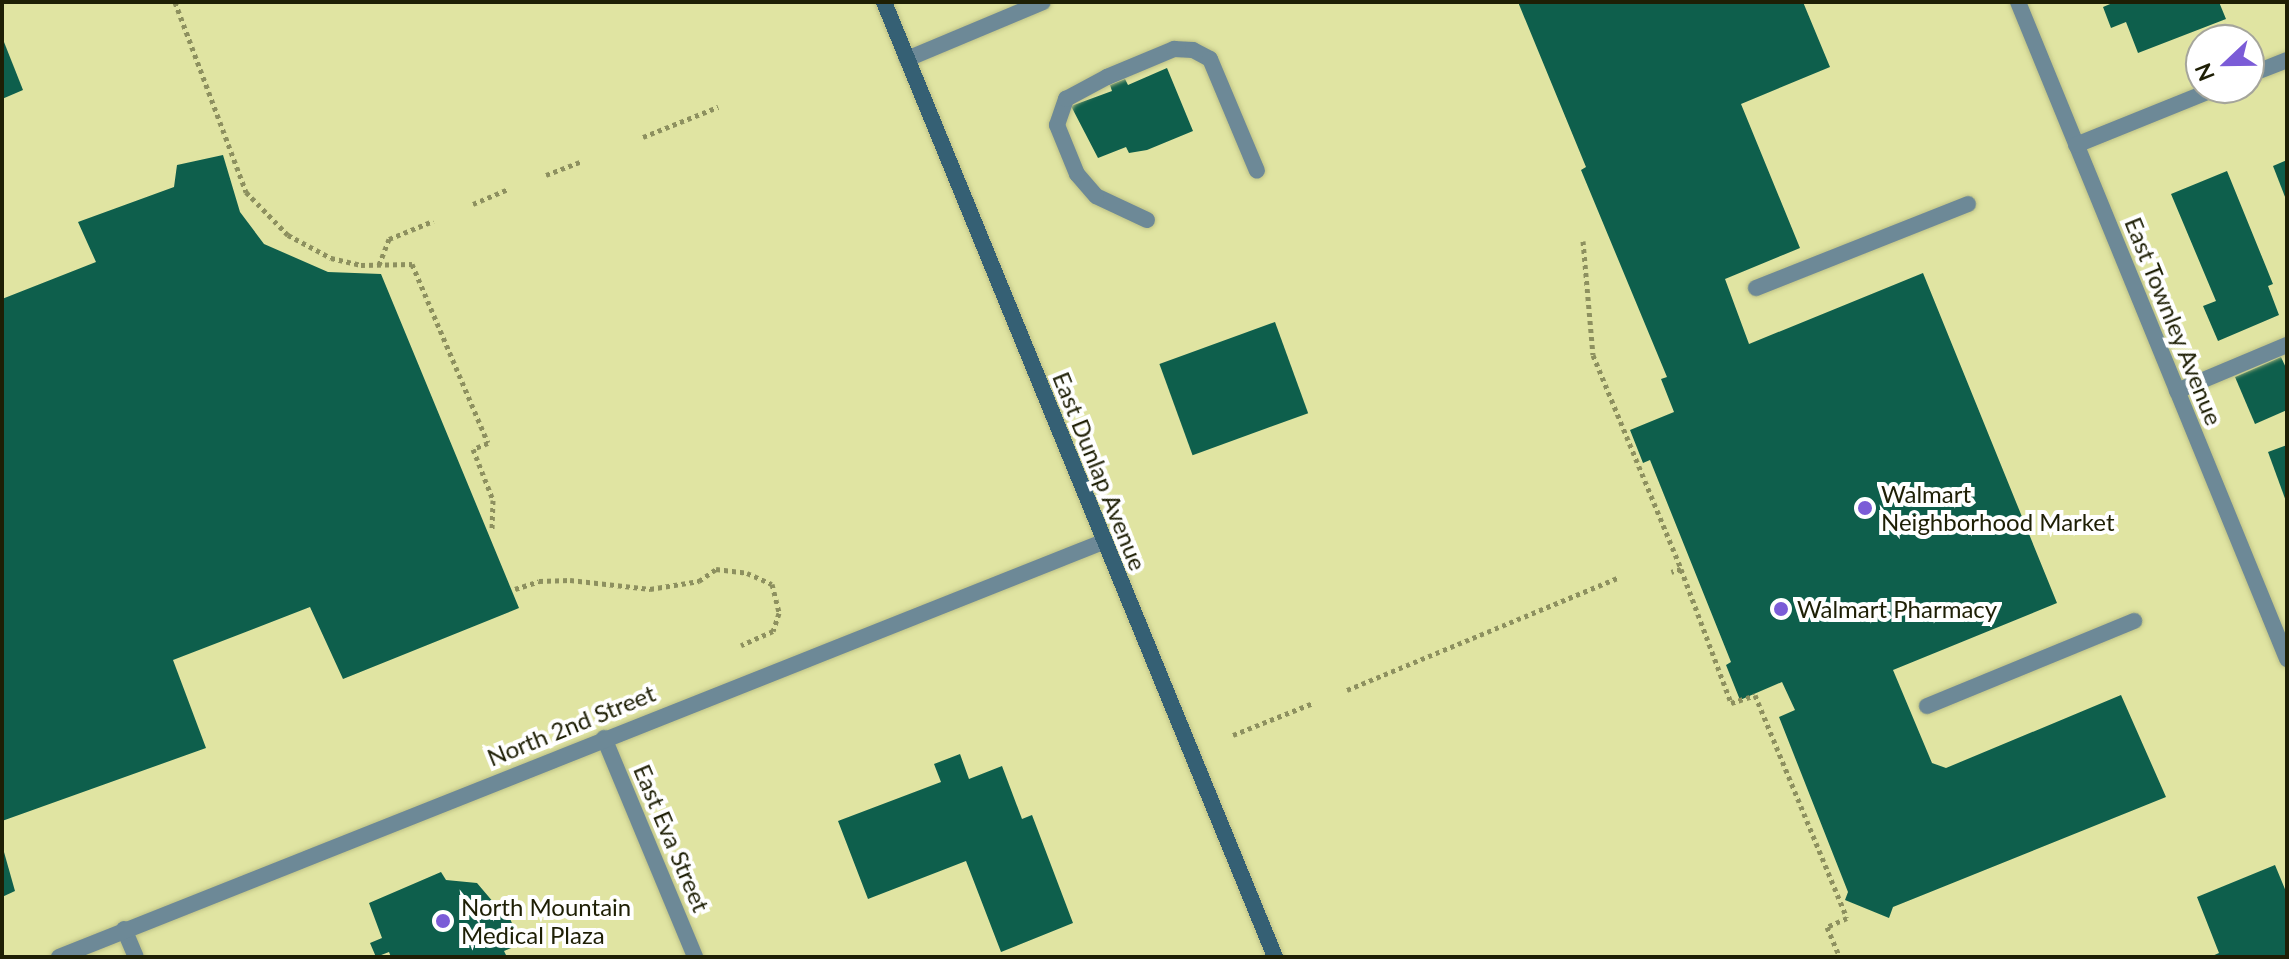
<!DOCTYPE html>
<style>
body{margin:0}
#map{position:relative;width:2289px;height:959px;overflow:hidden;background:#e0e4a2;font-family:Lato,sans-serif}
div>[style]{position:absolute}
.building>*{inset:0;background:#0e5f4c;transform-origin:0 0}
.path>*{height:5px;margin-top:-2.5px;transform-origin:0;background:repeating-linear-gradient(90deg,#8d905f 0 4px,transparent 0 8px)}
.roads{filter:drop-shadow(0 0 2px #bdc186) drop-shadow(0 0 2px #bdc186)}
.service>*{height:16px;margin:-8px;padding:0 8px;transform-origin:8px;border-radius:8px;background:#6d8997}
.minor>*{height:16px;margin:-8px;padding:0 8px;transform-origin:8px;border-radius:8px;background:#6d8997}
.secondary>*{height:16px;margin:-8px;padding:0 8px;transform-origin:8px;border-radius:8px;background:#356074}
.dots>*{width:22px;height:22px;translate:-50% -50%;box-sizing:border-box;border:4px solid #fff;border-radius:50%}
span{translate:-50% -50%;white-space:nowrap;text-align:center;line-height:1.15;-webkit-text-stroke:8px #fff;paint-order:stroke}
.street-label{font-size:24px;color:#1e1f05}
.poi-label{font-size:24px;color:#1e1f05}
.left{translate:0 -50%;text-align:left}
.frame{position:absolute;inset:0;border:4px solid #1e1f05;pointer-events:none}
.north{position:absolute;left:2185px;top:24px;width:80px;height:80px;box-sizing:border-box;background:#fff;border:2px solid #a5a59b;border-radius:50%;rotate:248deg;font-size:22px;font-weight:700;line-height:32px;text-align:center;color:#1e1f05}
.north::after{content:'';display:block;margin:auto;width:28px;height:36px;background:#7b5cd7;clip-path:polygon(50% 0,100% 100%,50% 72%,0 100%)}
</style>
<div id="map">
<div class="building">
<div style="clip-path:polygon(1518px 2px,1803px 2px,1830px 67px,1741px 104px,1800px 248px,1725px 279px,1749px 344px,1923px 273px,2057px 603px,1893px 670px,1932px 763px,1946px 768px,2121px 695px,2166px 797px,1893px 907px,1889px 918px,1845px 900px,1848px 892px,1779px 717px,1795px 710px,1782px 682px,1740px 700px,1726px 665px,1731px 662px,1650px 460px,1643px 463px,1630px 430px,1674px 412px,1661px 379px,1667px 377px,1581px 170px,1586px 167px)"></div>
<div style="clip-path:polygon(2115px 2px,2219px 2px,2226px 19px,2138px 53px,2126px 22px,2111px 28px,2103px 7px)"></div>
<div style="clip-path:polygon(2px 37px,23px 90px,2px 99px)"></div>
<div style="clip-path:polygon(1167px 68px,1193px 131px,1147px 150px,1129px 153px,1126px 147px,1098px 158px,1071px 106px,1112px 91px,1110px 85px,1125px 79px,1128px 85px)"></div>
<div style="clip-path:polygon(223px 155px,240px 212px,264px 244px,328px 272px,381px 274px,519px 608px,343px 679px,310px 607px,173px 660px,206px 748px,2px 821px,2px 299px,96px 262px,78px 222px,174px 187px,177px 165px)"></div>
<div style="clip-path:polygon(2287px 160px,2287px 202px,2273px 166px)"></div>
<div style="clip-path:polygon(2227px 171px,2273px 284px,2268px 286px,2279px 315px,2218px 341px,2203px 306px,2216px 301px,2171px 194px)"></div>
<div style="left:1275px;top:322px;width:97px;height:123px;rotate:70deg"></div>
<div style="clip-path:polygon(2281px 357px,2287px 370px,2287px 410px,2255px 424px,2235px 377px)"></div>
<div style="clip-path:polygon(2287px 445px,2287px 504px,2268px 452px)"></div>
<div style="clip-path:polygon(960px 754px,969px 779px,1002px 766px,1022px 819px,1032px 815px,1073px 923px,1001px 952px,966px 861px,868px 899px,838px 821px,941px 782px,934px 764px)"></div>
<div style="clip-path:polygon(2px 845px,15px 891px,2px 897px)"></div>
<div style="clip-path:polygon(2275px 865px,2287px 894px,2287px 957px,2210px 957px,2219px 953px,2197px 897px)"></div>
<div style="clip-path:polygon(441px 872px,446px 880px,477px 883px,494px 903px,502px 900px,521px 944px,504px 951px,507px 957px,391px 957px,389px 952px,376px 957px,370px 943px,382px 938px,369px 903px)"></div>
</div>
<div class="path">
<div style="left:175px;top:2px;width:203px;rotate:69.5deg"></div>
<div style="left:246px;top:192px;width:60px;rotate:45.7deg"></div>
<div style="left:288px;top:235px;width:49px;rotate:28.1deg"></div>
<div style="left:331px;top:258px;width:31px;rotate:13deg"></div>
<div style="left:361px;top:265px;width:51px;rotate:-1.1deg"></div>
<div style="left:412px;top:264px;width:194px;rotate:67deg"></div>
<div style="left:488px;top:443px;width:16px;rotate:158deg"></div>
<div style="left:473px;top:449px;width:55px;rotate:68.6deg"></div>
<div style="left:493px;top:500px;width:31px;rotate:92deg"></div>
<div style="left:643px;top:137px;width:81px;rotate:-21.8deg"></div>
<div style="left:546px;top:175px;width:39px;rotate:-21deg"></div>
<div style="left:473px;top:204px;width:39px;rotate:-23deg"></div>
<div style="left:1583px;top:241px;width:114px;rotate:85deg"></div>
<div style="left:1593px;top:355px;width:231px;rotate:67.6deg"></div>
<div style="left:1681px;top:569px;width:10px;rotate:163deg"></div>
<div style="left:379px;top:265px;width:28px;rotate:-69deg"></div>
<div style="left:389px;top:239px;width:48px;rotate:-22.2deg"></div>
<div style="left:1681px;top:569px;width:143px;rotate:69.5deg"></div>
<div style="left:1731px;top:703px;width:25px;rotate:-18deg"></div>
<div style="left:1755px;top:695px;width:241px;rotate:67.6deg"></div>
<div style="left:1847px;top:918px;width:22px;rotate:156deg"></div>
<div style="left:1827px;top:927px;width:33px;rotate:67deg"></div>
<div style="left:515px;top:589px;width:25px;rotate:-18deg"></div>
<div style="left:539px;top:581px;width:31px;rotate:-2deg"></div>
<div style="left:570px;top:580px;width:81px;rotate:6.4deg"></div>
<div style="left:650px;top:589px;width:50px;rotate:-9.3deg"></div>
<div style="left:699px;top:581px;width:21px;rotate:-35deg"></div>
<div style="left:716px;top:569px;width:31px;rotate:7deg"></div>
<div style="left:747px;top:573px;width:27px;rotate:24deg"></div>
<div style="left:772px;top:584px;width:30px;rotate:76deg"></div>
<div style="left:779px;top:613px;width:19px;rotate:108deg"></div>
<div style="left:773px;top:631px;width:35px;rotate:156deg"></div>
<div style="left:1347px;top:690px;width:293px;rotate:-22.5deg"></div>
<div style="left:1233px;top:735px;width:86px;rotate:-21.8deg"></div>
</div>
<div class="roads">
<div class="service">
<div style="left:1147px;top:220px;width:56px;rotate:-154.8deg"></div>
<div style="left:1096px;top:196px;width:29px;rotate:-131deg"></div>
<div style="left:1077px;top:174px;width:53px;rotate:-112.2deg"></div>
<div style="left:1057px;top:125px;width:28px;rotate:-71deg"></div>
<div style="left:1066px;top:99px;width:47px;rotate:-28.2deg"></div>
<div style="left:1107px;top:77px;width:73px;rotate:-22.7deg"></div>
<div style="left:1174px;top:49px;width:19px;rotate:3deg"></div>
<div style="left:1193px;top:50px;width:19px;rotate:28deg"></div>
<div style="left:1210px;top:59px;width:121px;rotate:67.2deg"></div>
<div style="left:1756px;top:288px;width:228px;rotate:-21.6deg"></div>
<div style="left:2177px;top:391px;width:119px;rotate:-22.7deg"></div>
<div style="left:1927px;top:706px;width:224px;rotate:-22.3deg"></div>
</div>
<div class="minor">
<div style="left:2018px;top:2px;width:710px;rotate:67.73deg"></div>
<div style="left:907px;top:59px;width:147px;rotate:-22.7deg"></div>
<div style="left:2249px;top:75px;width:41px;rotate:-21.5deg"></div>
<div style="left:2076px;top:145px;width:152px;rotate:-22deg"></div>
<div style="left:604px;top:738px;width:237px;rotate:67.4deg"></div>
<div style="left:124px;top:929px;width:30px;rotate:67deg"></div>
<div style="left:59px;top:957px;width:1123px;rotate:-21.68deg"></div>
</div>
<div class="secondary">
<div style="left:884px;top:2px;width:1032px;rotate:67.73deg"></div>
</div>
</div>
<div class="dots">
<div style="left:1865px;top:508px;background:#7b5cd7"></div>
<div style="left:1781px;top:609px;background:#7b5cd7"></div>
<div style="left:443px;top:921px;background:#7b5cd7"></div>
</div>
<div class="street-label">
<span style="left:2174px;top:321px;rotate:68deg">East Townley Avenue</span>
<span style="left:1100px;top:471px;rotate:68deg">East Dunlap Avenue</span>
<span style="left:571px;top:725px;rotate:-22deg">North 2nd Street</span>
<span style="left:672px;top:838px;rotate:67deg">East Eva Street</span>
</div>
<div class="poi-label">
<span class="left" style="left:1881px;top:508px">Walmart<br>Neighborhood Market</span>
<span class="left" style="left:1797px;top:609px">Walmart Pharmacy</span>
<span class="left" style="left:461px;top:921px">North Mountain<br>Medical Plaza</span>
</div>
<div class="frame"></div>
<div class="north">N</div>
</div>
